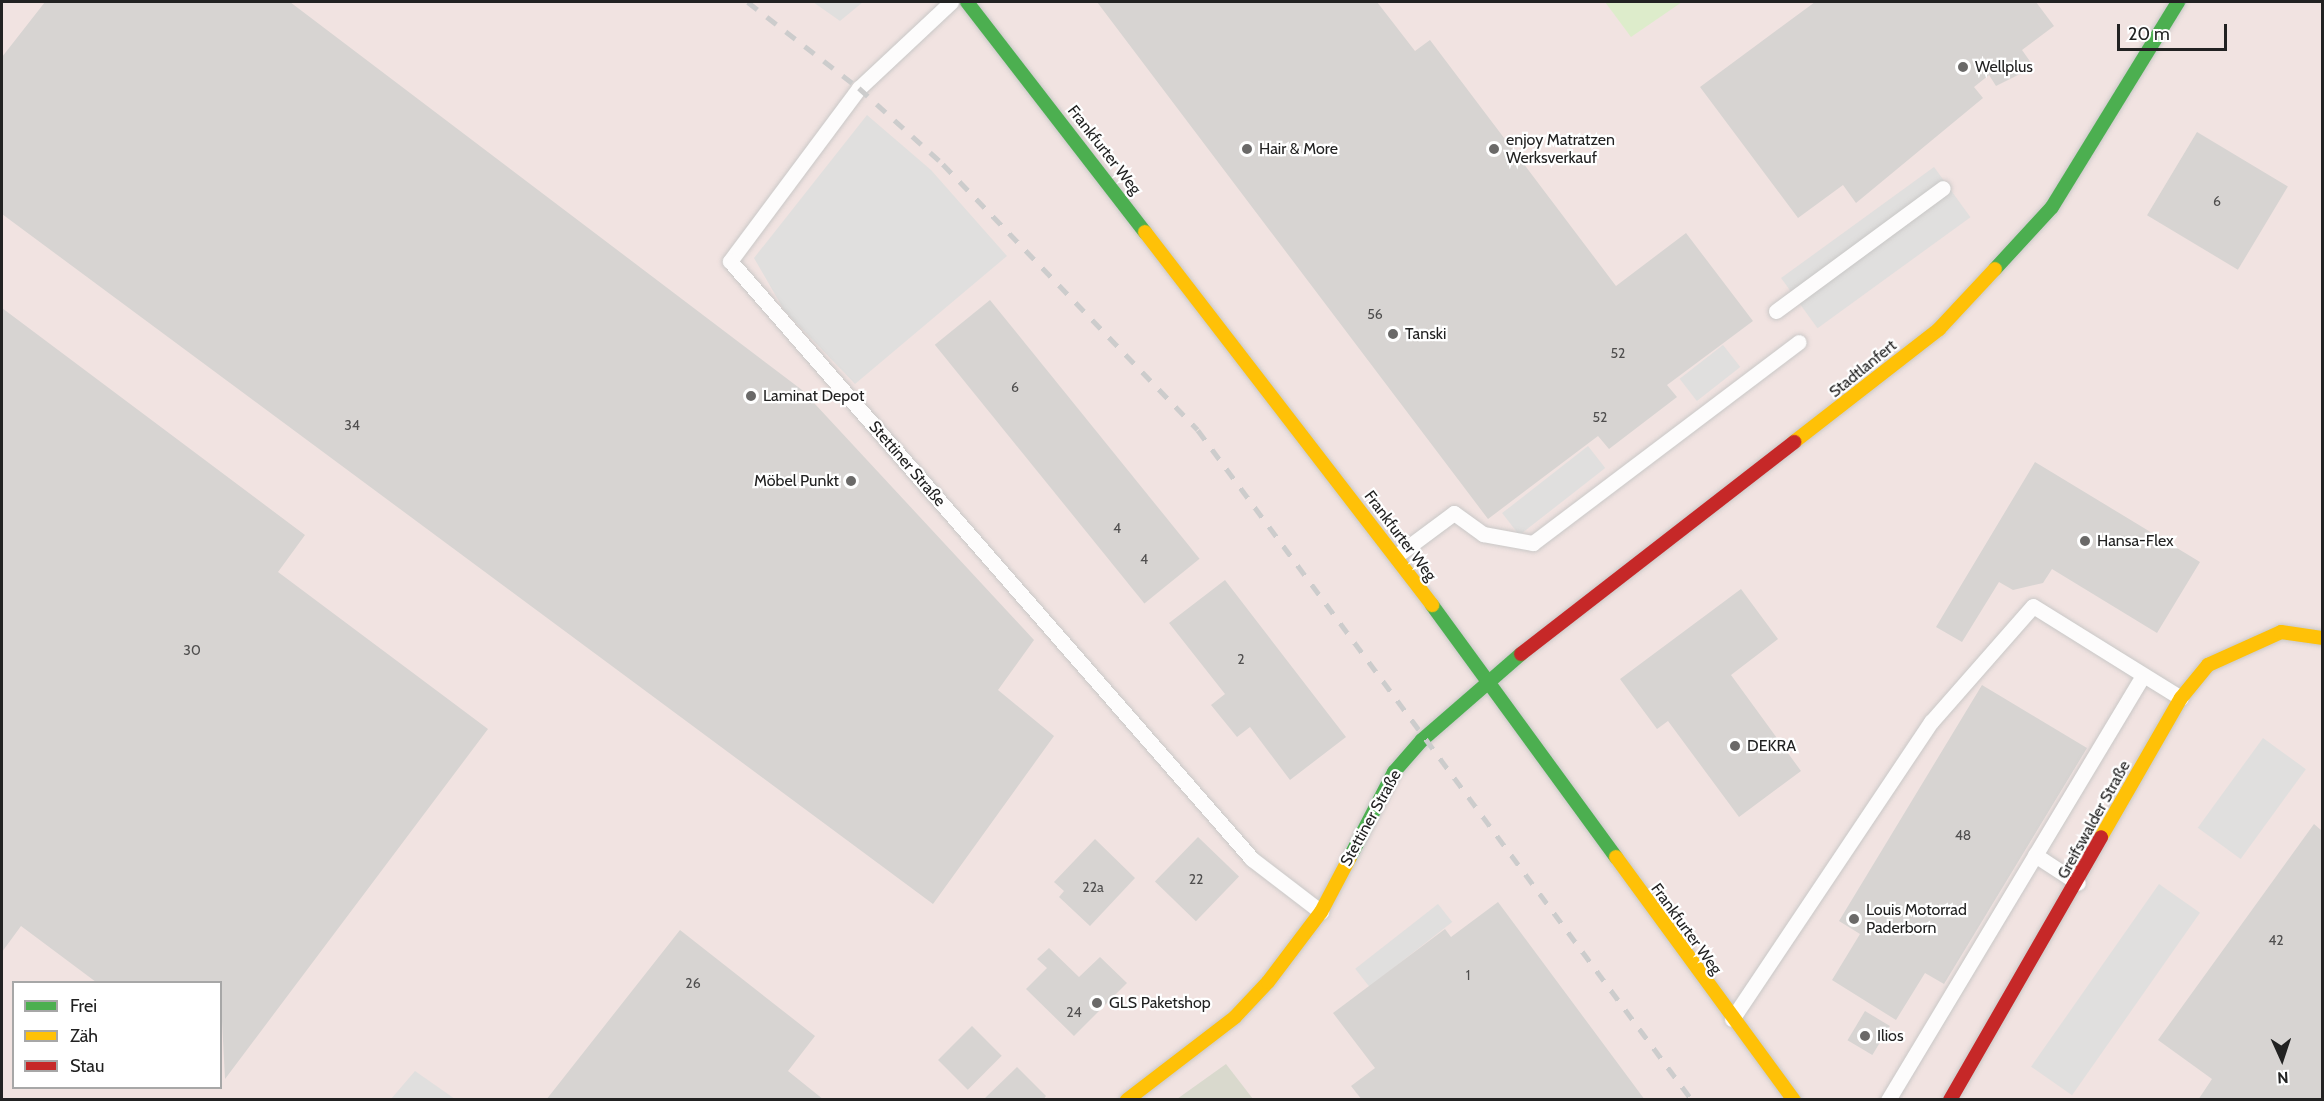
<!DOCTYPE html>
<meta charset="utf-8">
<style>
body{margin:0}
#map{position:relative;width:2324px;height:1101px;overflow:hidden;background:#f0eeeb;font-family:Cabin,sans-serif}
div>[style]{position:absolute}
.commercial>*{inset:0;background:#f1e3e1}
.construction>*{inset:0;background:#d9d9cd}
.grass>*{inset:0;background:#ddeccb}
.parking>*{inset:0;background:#e0dfde;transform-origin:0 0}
.building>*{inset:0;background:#d7d4d2;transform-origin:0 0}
.roads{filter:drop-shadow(0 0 2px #c9c8c7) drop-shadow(0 0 2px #c9c8c7)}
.lane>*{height:15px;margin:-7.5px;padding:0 7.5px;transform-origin:7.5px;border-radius:7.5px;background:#fdfcfc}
.fast>*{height:14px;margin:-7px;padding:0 7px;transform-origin:7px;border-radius:7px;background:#4caf50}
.slow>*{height:14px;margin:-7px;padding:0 7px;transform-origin:7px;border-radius:7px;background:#ffc107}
.jam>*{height:14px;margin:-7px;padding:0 7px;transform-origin:7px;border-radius:7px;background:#c62828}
.rail>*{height:4.5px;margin-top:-2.25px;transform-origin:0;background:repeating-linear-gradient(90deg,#ccc 0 12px,transparent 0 24px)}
.dots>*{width:16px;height:16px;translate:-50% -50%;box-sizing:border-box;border:3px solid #fff;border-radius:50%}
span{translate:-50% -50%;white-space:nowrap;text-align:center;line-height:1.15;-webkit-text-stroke:4.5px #fff;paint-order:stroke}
.number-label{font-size:14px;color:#4f4e4e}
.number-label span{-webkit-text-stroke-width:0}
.poi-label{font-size:16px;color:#222}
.left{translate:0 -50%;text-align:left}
.right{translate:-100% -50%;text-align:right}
.street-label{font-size:16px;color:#222}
.frame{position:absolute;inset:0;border:3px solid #222;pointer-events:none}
.legend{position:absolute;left:12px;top:981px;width:210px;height:108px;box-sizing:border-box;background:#fff;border:2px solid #a7a7a7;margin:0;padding:8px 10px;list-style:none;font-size:18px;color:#222}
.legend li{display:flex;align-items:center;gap:12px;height:30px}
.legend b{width:30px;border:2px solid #a7a7a7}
.north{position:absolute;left:2252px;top:1029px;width:60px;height:60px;-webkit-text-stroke:4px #fff;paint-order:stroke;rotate:177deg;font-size:16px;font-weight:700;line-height:24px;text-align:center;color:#222}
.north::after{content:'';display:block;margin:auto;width:21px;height:27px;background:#222;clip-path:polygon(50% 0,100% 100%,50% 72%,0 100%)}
.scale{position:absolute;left:2117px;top:24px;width:110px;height:27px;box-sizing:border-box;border:3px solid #222;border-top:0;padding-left:8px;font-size:18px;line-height:21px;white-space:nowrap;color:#222;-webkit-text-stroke:4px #fff;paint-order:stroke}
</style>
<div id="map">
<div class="commercial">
<div style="clip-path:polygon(evenodd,2px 2px,2322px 2px,2322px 1099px,2px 1100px,2px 2px,14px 982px,220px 982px,220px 1088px,14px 1088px,14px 982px)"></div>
</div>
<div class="construction">
<div style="clip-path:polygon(1226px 1064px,1253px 1099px,1177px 1099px)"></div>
</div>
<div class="grass">
<div style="clip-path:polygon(1605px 2px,1682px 2px,1631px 37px)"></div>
</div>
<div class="parking">
<div style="clip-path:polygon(813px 2px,863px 2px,840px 21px)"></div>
<div style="clip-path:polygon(867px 115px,931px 170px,1007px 256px,855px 384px,784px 310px,754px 258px)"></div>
<div style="left:1934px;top:167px;width:62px;height:189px;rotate:54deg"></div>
<div style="left:1723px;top:345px;width:28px;height:55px;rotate:52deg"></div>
<div style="left:1588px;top:446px;width:28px;height:109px;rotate:52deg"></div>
<div style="left:2263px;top:738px;width:53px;height:111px;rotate:36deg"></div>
<div style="left:2159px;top:884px;width:50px;height:223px;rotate:35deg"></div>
<div style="left:1438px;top:904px;width:23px;height:105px;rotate:52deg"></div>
<div style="clip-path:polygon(415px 1071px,455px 1099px,391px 1099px)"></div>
</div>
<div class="building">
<div style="clip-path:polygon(45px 2px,290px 2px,802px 390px,1034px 640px,998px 690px,1054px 736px,933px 904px,2px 214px,2px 57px)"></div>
<div style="clip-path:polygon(1097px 2px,1377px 2px,1415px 51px,1430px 40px,1616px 286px,1686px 233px,1753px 321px,1667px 385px,1677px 397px,1609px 449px,1598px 436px,1488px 519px)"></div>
<div style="clip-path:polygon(1815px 2px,2036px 2px,2054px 26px,2022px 50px,2034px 67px,1996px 86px,1989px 75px,1974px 87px,1983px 98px,1856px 203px,1843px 185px,1798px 218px,1700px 87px)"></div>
<div style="left:2197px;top:132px;width:106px;height:97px;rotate:31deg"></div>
<div style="left:990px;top:300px;width:333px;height:71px;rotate:51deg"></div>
<div style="clip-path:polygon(2px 308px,305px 535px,278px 572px,488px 729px,225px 1079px,220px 982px,96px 982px,21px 926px,2px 952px)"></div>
<div style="clip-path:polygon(2035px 462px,2200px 562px,2157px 633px,2052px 569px,2043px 583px,2013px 590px,1999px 582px,1962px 642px,1936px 627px)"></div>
<div style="clip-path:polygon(1225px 580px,1346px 737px,1290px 780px,1250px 727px,1237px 737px,1211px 705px,1225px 694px,1169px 623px)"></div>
<div style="clip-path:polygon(1741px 589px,1778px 639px,1731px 675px,1801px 771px,1739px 817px,1668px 721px,1657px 729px,1620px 679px)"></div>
<div style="clip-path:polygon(1982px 685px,2087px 748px,1944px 984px,1925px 973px,1896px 1020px,1832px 980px,1860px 934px,1839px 921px)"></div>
<div style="clip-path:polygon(2314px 824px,2322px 831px,2322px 1100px,2198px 1100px,2212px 1079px,2158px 1040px)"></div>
<div style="left:1198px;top:837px;width:57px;height:62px;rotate:44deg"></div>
<div style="clip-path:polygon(1095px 839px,1135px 878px,1090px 926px,1059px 897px,1064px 891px,1054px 882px)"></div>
<div style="clip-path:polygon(1498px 902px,1645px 1100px,1362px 1100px,1351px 1086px,1375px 1068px,1333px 1013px,1445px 929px,1451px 937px)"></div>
<div style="clip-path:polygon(680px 930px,815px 1036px,788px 1071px,824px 1100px,546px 1100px)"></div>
<div style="clip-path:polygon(1049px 948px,1079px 977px,1100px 957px,1127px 983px,1074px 1036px,1026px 989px,1047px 968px,1037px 959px)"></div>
<div style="left:1865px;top:1011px;width:29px;height:34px;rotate:31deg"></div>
<div style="left:972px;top:1026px;width:42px;height:48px;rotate:45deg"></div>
<div style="clip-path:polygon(1017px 1067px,1046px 1096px,1043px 1100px,983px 1100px)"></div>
</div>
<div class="roads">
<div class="lane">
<div style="left:951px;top:2px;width:126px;rotate:136.9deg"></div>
<div style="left:859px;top:88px;width:216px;rotate:126.7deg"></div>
<div style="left:730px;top:261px;width:794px;rotate:48.88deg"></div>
<div style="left:1252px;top:859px;width:87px;rotate:37.5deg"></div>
<div style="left:1776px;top:311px;width:207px;rotate:-36.4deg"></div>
<div style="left:1396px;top:556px;width:72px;rotate:-36.6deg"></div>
<div style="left:1454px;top:513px;width:36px;rotate:36deg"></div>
<div style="left:1483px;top:534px;width:51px;rotate:10.2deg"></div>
<div style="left:1533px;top:543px;width:333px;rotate:-37.1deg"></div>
<div style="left:2035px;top:855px;width:51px;rotate:33.1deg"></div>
<div style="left:1732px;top:1019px;width:358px;rotate:-56.2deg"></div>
<div style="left:1931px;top:722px;width:154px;rotate:-48.7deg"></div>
<div style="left:2033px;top:606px;width:174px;rotate:31.9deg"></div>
<div style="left:1888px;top:1100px;width:495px;rotate:-59deg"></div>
</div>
<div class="fast">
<div style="left:967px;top:2px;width:291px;rotate:52.3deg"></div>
<div style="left:1995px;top:269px;width:84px;rotate:-47.4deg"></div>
<div style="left:2052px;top:207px;width:241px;rotate:-58.4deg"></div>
<div style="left:1432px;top:605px;width:312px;rotate:53.9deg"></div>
<div style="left:1350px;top:857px;width:96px;rotate:-62.6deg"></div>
<div style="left:1394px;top:772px;width:43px;rotate:-48.8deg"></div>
<div style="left:1422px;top:740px;width:131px;rotate:-41deg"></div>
</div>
<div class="slow">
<div style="left:1145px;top:232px;width:471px;rotate:52.4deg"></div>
<div style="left:1794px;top:442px;width:184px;rotate:-37.9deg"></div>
<div style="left:1939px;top:329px;width:82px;rotate:-47deg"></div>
<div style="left:2101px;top:837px;width:160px;rotate:-60.1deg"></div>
<div style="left:2181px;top:698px;width:43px;rotate:-50.7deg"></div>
<div style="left:2208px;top:665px;width:80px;rotate:-24.3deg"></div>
<div style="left:2281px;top:632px;width:41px;rotate:8.3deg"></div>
<div style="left:1616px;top:857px;width:301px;rotate:53.8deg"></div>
<div style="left:1127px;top:1100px;width:136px;rotate:-37.5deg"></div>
<div style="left:1235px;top:1017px;width:48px;rotate:-46.7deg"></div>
<div style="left:1268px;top:982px;width:88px;rotate:-52.9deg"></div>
<div style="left:1321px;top:912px;width:62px;rotate:-62.2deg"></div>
</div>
<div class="jam">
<div style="left:1521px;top:654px;width:346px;rotate:-37.8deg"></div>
<div style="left:1950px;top:1100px;width:303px;rotate:-60.1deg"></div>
</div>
</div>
<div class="rail">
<div style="left:748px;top:2px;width:140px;rotate:37.8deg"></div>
<div style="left:859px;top:88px;width:113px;rotate:42.1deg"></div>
<div style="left:943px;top:164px;width:368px;rotate:46.2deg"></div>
<div style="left:1198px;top:430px;width:832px;rotate:53.6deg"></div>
</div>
<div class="dots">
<div style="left:1963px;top:67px;background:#6a6968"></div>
<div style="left:1247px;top:149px;background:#6a6968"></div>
<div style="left:1494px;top:149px;background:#6a6968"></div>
<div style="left:1393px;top:334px;background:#6a6968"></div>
<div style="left:751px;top:396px;background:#6a6968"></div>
<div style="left:851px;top:481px;background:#6a6968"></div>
<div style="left:2085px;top:541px;background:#6a6968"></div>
<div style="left:1735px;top:746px;background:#6a6968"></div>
<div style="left:1854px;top:919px;background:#6a6968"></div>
<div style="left:1097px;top:1003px;background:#6a6968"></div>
<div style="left:1865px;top:1036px;background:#6a6968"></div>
</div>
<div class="number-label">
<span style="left:2217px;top:201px">6</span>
<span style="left:1375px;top:314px">56</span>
<span style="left:1618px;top:353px">52</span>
<span style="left:1015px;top:387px">6</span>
<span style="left:1600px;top:417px">52</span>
<span style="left:352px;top:425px">34</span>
<span style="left:1117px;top:528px">4</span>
<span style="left:1144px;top:559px">4</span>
<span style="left:192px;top:650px">30</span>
<span style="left:1241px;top:659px">2</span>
<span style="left:1963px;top:835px">48</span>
<span style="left:1196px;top:879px">22</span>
<span style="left:1093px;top:887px">22a</span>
<span style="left:2276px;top:940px">42</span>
<span style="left:1468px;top:975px">1</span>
<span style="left:693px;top:983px">26</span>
<span style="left:1074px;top:1012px">24</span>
</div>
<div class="poi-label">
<span class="left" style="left:1975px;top:67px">Wellplus</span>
<span class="left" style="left:1506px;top:149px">enjoy Matratzen<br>Werksverkauf</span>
<span class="left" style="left:1259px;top:149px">Hair &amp; More</span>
<span class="left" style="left:1405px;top:334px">Tanski</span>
<span class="left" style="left:763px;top:396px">Laminat Depot</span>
<span class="right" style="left:839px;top:481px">Möbel Punkt</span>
<span class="left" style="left:2097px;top:541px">Hansa-Flex</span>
<span class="left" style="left:1747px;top:746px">DEKRA</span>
<span class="left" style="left:1866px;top:919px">Louis Motorrad<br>Paderborn</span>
<span class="left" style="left:1109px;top:1003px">GLS Paketshop</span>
<span class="left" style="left:1877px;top:1036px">Ilios</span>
</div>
<div class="street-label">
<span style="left:1104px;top:150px;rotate:52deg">Frankfurter Weg</span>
<span style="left:1863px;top:369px;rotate:-39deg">Stadtlanfert</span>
<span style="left:907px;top:464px;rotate:49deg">Stettiner Straße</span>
<span style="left:1400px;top:536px;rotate:53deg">Frankfurter Weg</span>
<span style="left:1371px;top:818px;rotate:-61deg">Stettiner Straße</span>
<span style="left:2094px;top:820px;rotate:-61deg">Greifswalder Straße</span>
<span style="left:1686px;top:929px;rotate:54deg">Frankfurter Weg</span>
</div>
<div class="frame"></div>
<ul class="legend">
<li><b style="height:8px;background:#4caf50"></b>Frei</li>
<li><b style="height:8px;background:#ffc107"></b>Zäh</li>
<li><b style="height:8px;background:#c62828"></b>Stau</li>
</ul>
<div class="north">N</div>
<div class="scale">20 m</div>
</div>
